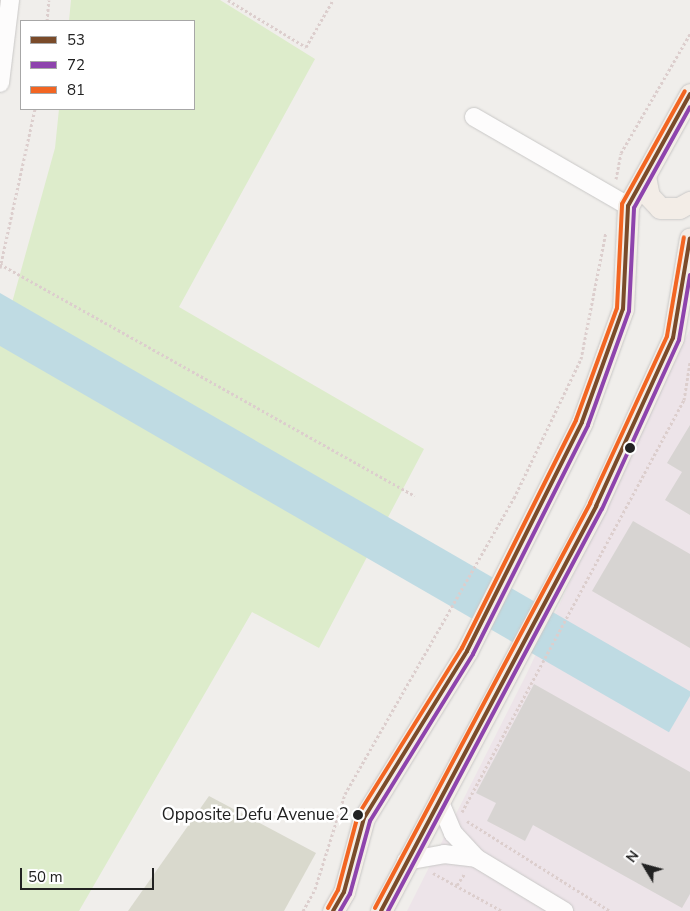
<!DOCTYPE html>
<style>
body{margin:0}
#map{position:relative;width:690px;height:911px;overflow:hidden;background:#f0eeeb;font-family:"Nunito Sans",sans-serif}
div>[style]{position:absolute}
.industrial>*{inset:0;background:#ede4e9}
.construction>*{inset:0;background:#d9d9cd}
.grass>*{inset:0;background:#ddeccb}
.water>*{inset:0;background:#bfdbe3;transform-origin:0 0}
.building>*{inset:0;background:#d7d4d2}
.path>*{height:3px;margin-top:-1.5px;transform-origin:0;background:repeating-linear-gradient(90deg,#dccecd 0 2.5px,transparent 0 5px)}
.roads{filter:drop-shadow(0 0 1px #c9c8c7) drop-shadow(0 0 1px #c9c8c7)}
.minor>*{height:18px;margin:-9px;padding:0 9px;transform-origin:9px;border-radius:9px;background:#fdfcfc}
.major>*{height:21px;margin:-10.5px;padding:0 10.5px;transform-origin:10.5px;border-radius:10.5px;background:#f3ede7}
.bus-1>*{height:4px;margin:-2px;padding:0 2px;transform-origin:2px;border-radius:2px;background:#7a4b2a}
.bus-2>*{height:4px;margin:-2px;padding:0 2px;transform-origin:2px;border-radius:2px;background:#8e44ad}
.bus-3>*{height:4px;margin:-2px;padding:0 2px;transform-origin:2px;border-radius:2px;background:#f26522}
.dots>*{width:14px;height:14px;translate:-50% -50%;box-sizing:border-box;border:2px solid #fff;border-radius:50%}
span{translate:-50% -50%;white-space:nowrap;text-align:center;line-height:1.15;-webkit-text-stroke:5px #fff;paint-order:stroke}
.bus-label{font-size:17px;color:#222}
.right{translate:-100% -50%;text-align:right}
.legend{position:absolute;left:20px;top:20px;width:175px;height:90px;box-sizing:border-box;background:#fff;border:1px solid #a7a7a7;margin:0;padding:6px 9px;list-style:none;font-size:15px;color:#222}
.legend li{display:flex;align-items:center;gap:10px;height:25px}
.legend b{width:25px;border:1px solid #a7a7a7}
.north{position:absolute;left:620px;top:841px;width:50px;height:50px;-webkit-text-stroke:4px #fff;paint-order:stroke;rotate:307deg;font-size:14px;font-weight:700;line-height:20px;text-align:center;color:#222}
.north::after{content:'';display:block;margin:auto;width:18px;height:22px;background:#222;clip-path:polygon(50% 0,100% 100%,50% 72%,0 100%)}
.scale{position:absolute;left:20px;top:868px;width:134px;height:22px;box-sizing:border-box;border:2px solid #222;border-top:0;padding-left:6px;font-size:15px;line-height:18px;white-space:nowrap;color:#222;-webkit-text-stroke:4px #fff;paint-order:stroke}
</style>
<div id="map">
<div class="industrial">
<div style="clip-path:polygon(690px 329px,690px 911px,407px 911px,527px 673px)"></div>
</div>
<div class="construction">
<div style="clip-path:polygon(209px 796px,316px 853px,284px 911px,128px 911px)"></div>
</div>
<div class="grass">
<div style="clip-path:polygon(71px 0,220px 0,315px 59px,179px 307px,424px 449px,319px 648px,252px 612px,79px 911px,0 911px,0 346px,55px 148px,59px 109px,194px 109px,194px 21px,69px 21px)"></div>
</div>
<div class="water">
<div style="left:0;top:293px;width:799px;height:46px;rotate:30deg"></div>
</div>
<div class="building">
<div style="clip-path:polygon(690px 425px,690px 515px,665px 500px,682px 472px,667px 463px)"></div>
<div style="clip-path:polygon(633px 521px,690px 554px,690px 648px,592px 591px)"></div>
<div style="clip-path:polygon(534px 684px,690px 772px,690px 894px,682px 908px,533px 825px,525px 841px,487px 821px,496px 803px,476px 793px)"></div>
</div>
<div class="path">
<div style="left:228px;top:0;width:91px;rotate:31.1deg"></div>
<div style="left:306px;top:47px;width:54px;rotate:-60.1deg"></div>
<div style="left:47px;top:21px;width:21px;rotate:-85deg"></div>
<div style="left:616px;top:179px;width:26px;rotate:-79deg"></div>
<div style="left:621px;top:153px;width:138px;rotate:-59.9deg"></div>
<div style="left:0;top:264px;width:475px;rotate:29.2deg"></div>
<div style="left:0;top:268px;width:163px;rotate:-77.6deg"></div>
<div style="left:462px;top:812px;width:468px;rotate:-61.7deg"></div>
<div style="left:684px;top:400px;width:38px;rotate:-81deg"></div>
<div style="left:467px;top:821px;width:169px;rotate:32.2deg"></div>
<div style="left:433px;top:873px;width:79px;rotate:28.8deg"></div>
<div style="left:457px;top:885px;width:14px;rotate:-56deg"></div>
<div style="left:303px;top:911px;width:25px;rotate:-61deg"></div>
<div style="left:315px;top:889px;width:100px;rotate:-72.5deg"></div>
<div style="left:345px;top:794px;width:341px;rotate:-60.3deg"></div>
<div style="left:514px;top:498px;width:154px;rotate:-64.3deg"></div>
<div style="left:581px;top:359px;width:129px;rotate:-78.9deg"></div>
</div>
<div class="roads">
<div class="minor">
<div style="left:0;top:83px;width:84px;rotate:-83.1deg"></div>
<div style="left:474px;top:117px;width:178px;rotate:30deg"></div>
<div style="left:439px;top:800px;width:36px;rotate:67deg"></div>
<div style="left:453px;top:833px;width:34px;rotate:47deg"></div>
<div style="left:476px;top:858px;width:103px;rotate:31.1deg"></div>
<div style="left:406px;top:861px;width:39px;rotate:-10deg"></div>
<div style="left:444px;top:854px;width:32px;rotate:7deg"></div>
</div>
<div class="major">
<div style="left:645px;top:176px;width:20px;rotate:79deg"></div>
<div style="left:649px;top:196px;width:16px;rotate:47deg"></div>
<div style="left:660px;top:208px;width:19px"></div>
<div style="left:679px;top:208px;width:13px;rotate:-29deg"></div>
<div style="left:333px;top:911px;width:22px;rotate:-60deg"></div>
<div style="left:344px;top:892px;width:77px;rotate:-74.9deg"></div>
<div style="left:364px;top:818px;width:196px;rotate:-58.3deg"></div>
<div style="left:467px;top:651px;width:256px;rotate:-63.3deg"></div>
<div style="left:582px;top:422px;width:120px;rotate:-70.1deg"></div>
<div style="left:623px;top:309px;width:103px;rotate:-87.2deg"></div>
<div style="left:628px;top:206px;width:128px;rotate:-61deg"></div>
<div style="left:381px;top:911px;width:459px;rotate:-62deg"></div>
<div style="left:596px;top:506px;width:185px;rotate:-65.4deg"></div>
<div style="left:673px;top:338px;width:101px;rotate:-80.4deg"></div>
</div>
</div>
<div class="bus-1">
<div style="left:333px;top:911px;width:22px;rotate:-60deg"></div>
<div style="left:344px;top:892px;width:77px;rotate:-74.9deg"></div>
<div style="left:364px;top:818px;width:196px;rotate:-58.3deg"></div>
<div style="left:467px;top:651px;width:256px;rotate:-63.3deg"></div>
<div style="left:582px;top:422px;width:120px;rotate:-70.1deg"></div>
<div style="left:623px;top:309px;width:103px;rotate:-87.2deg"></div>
<div style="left:628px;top:206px;width:128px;rotate:-61deg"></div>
<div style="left:381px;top:911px;width:459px;rotate:-62deg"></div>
<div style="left:596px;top:506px;width:185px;rotate:-65.4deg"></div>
<div style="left:673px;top:338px;width:101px;rotate:-80.4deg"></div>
</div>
<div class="bus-2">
<div style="left:340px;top:911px;width:20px;rotate:-60deg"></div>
<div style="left:350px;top:894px;width:76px;rotate:-74.7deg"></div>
<div style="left:370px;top:821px;width:196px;rotate:-58.3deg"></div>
<div style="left:473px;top:654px;width:256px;rotate:-63.3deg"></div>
<div style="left:588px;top:425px;width:121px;rotate:-70.2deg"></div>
<div style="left:629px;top:311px;width:103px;rotate:-87.2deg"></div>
<div style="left:634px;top:208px;width:115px;rotate:-61deg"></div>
<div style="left:388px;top:911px;width:455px;rotate:-62deg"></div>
<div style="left:602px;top:509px;width:186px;rotate:-65.5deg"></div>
<div style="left:679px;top:340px;width:66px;rotate:-80.4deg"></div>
</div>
<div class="bus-3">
<div style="left:328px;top:908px;width:21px;rotate:-61deg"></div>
<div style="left:338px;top:890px;width:78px;rotate:-75.1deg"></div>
<div style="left:358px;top:815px;width:197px;rotate:-58.1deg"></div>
<div style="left:462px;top:648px;width:255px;rotate:-63.4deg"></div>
<div style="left:576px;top:420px;width:119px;rotate:-69.9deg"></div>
<div style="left:617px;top:308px;width:104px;rotate:-87.2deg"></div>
<div style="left:622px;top:204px;width:129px;rotate:-60.9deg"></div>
<div style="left:375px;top:908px;width:459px;rotate:-62deg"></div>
<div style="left:590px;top:503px;width:184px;rotate:-65.2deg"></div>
<div style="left:667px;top:336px;width:100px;rotate:-80.3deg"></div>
</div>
<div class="dots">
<div style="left:630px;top:448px;background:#222"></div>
<div style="left:358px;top:815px;background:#222"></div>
</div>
<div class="bus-label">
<span class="right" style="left:349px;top:815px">Opposite Defu Avenue 2</span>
</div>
<ul class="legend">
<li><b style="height:6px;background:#7a4b2a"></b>53</li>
<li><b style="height:6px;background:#8e44ad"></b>72</li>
<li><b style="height:6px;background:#f26522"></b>81</li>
</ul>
<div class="north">N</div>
<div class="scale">50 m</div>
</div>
